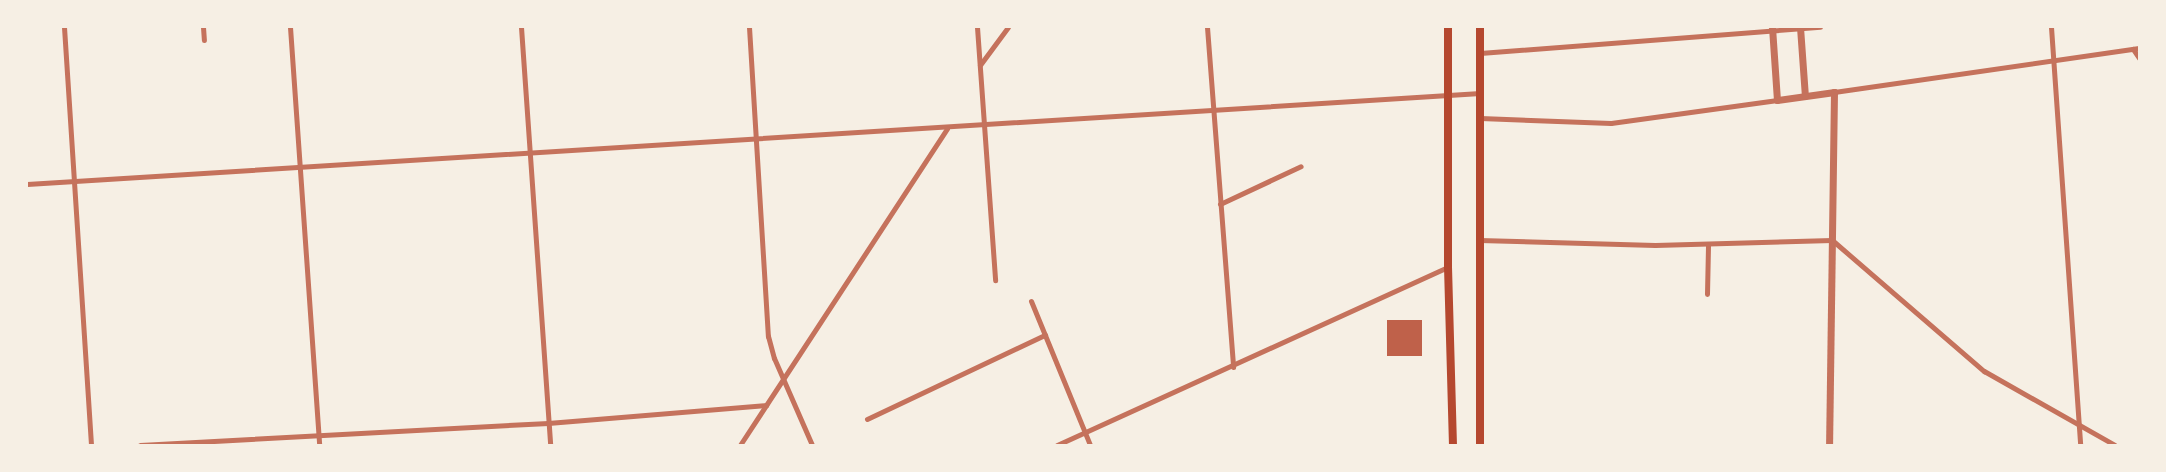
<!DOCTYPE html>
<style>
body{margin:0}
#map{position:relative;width:2166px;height:472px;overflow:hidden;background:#f6efe4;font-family:Poppins,sans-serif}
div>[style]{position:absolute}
.building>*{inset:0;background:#bf614a;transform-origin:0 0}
.minor>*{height:5px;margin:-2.5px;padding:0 2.5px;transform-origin:2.5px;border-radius:2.5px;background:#c5725c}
.tertiary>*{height:7px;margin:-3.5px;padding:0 3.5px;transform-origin:3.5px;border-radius:3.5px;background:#c5725c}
.primary>*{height:8px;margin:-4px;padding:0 4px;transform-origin:4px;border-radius:4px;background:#b5482f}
span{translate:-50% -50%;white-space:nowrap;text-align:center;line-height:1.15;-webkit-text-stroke:6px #f6efe4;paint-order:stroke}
.frame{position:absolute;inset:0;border:28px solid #f6efe4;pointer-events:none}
</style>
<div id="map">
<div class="building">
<div style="left:1387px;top:320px;width:35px;height:36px"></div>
</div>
<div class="minor">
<div style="left:64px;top:27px;width:419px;rotate:86.3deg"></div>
<div style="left:203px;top:27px;width:13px;rotate:86deg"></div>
<div style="left:290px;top:27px;width:419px;rotate:86deg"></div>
<div style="left:521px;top:27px;width:419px;rotate:86deg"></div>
<div style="left:749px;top:27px;width:310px;rotate:86.5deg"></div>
<div style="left:768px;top:336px;width:23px;rotate:75deg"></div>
<div style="left:774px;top:358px;width:95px;rotate:66.4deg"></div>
<div style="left:977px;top:27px;width:254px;rotate:85.9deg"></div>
<div style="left:1207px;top:27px;width:341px;rotate:85.6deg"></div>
<div style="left:2051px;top:27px;width:419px;rotate:86deg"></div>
<div style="left:2133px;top:49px;width:11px;rotate:56deg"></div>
<div style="left:1480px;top:53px;width:341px;rotate:-4.4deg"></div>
<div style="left:980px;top:65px;width:47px;rotate:-53.6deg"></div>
<div style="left:1834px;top:92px;width:308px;rotate:-8.2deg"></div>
<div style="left:1480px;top:118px;width:131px;rotate:2.2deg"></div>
<div style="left:1611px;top:123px;width:168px;rotate:-7.9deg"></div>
<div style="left:27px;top:184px;width:1456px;rotate:-3.58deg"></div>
<div style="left:1220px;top:204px;width:89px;rotate:-25.1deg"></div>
<div style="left:1479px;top:240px;width:176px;rotate:1.6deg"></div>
<div style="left:1655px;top:245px;width:177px;rotate:-1.6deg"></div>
<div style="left:1832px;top:240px;width:201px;rotate:40.8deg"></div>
<div style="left:1984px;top:371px;width:150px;rotate:29.5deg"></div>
<div style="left:1707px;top:294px;width:49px;rotate:-88.8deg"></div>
<div style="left:1031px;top:301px;width:156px;rotate:67.7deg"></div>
<div style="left:867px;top:419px;width:197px;rotate:-25.3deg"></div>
<div style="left:140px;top:445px;width:409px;rotate:-3.1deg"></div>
<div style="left:548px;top:423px;width:219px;rotate:-4.7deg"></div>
<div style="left:740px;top:445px;width:378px;rotate:-56.8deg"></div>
<div style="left:1057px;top:445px;width:430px;rotate:-24.5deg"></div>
</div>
<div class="tertiary">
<div style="left:1772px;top:27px;width:73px;rotate:86.1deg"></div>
<div style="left:1777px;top:100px;width:58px;rotate:-8deg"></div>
<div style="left:1834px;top:92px;width:353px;rotate:90.8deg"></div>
<div style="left:1800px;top:27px;width:69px;rotate:85.9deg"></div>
</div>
<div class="primary">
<div style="left:1448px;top:27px;width:240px;rotate:90deg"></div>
<div style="left:1448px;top:267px;width:178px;rotate:88.4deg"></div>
<div style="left:1480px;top:445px;width:418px;rotate:-90deg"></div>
</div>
<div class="frame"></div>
</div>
